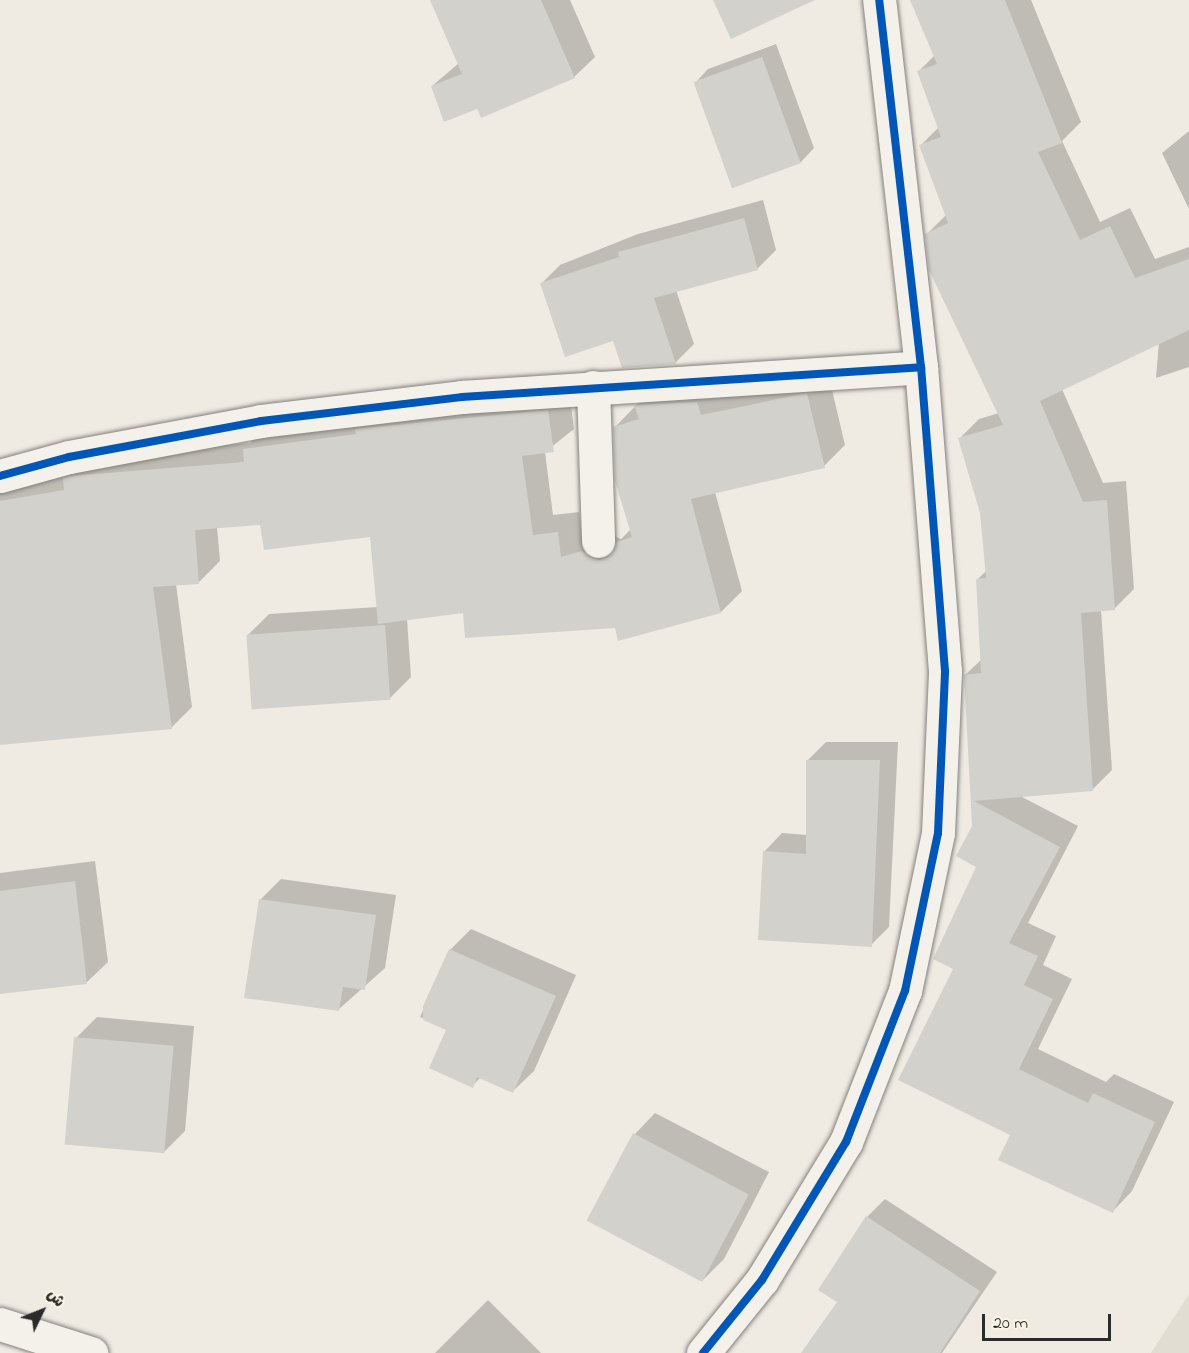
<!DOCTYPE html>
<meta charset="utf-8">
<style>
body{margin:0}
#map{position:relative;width:1189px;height:1353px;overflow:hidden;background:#efebe3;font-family:"Indie Flower","Playpen Sans Arabic",sans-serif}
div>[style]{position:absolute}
.green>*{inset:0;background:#e1ddd2}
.shadow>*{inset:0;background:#0003}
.building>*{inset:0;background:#d3d1cb;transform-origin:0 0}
.roads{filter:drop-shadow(0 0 2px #83817e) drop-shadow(0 0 2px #83817e)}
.street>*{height:33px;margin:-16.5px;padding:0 16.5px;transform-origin:16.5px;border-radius:16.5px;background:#f4f1eb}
.cycleway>*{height:8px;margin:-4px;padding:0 4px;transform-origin:4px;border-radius:4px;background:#0057b8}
span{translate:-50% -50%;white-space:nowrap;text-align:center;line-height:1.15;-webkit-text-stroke:4.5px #fcf5e5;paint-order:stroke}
.north{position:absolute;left:12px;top:1281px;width:60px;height:60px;-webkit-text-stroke:4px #fcf5e5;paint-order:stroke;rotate:47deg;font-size:16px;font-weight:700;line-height:24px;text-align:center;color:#2b2b2b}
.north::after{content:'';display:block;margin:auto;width:21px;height:27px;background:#2b2b2b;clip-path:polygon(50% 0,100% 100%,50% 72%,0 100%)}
.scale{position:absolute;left:982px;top:1314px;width:129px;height:27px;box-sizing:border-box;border:3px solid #2b2b2b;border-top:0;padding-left:8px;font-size:18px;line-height:21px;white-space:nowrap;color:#2b2b2b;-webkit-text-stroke:4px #fcf5e5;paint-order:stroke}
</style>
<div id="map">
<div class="green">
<div style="clip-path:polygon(1189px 1294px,1189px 1353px,1151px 1353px)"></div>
</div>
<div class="shadow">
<div style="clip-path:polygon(432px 0,570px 0,595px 57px,574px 77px,478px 107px,432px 86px,459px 63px)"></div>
<div style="clip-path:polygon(912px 0,1031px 0,1081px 122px,1062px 141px,1100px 222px,1130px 208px,1155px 259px,1189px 247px,1189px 367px,1156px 378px,1159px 342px,1062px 389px,1103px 483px,1126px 481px,1134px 589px,1114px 609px,1101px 610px,1112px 770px,1092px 790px,1020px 796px,1078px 826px,1028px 923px,1056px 936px,1043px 965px,1072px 979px,1038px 1049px,1106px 1082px,1114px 1074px,1174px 1102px,1132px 1191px,1113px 1211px,1012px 1134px,955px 968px,978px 866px,965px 675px,982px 659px,978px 579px,987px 570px,982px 513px,959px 439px,979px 419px,999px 413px,926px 235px,946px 215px,921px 145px,939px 127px,919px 71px,935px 55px)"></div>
<div style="clip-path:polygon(776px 44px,814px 148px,801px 162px,733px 186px,695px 83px,708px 69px)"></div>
<div style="clip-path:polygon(1189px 131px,1189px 209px,1162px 153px)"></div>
<div style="clip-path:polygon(763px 200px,776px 250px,758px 268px,676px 290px,694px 344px,675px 363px,614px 339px,542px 283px,560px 265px,638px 234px)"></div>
<div style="clip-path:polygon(828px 373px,845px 445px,824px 466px,715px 492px,742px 591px,721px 612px,616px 626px,464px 611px,407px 619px,411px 677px,390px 698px,248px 635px,269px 614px,378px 607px,371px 535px,262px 523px,217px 527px,220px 561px,199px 582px,176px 584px,192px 707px,171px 728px,0 743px,0 485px,92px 456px,250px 443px,265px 428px,569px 390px,574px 429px,545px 452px,553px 515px,579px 512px,582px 537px,604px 531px,621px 539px,631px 529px,615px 427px,657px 384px)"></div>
<div style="clip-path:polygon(826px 742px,898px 742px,889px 927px,871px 945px,764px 852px,782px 833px,807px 835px,807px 761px)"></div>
<div style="clip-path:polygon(95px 861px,108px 962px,87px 982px,0 993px,0 873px)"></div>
<div style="clip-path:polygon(281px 879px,396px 895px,385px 968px,338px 1010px,260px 900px)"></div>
<div style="clip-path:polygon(471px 929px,576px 975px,534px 1071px,513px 1091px,481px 1077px,472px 1086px,448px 1029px,420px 1017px,450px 950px)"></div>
<div style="clip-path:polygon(97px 1017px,194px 1026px,185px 1131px,164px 1152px,76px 1038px)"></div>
<div style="clip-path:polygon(655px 1113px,769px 1172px,724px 1259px,703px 1280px,635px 1134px)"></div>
<div style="clip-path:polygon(885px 1199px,997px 1272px,942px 1353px,802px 1353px,839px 1302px,867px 1217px)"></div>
<div style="clip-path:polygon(488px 1300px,541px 1353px,435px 1353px)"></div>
</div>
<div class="building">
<div style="clip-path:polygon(430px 0,541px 0,575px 78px,481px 118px,477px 109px,444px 122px,431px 86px,462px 74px)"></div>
<div style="clip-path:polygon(713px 0,815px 0,731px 39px)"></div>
<div style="clip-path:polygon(910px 0,1005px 0,1062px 143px,1038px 152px,1080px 240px,1110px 226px,1135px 278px,1189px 259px,1189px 330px,1040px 401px,1083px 502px,1107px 500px,1115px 610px,1081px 613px,1093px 791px,974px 801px,1060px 847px,1009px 943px,1038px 956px,1024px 985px,1053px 999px,1019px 1069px,1088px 1103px,1093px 1093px,1155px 1122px,1113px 1213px,998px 1160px,1010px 1135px,898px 1080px,953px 969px,933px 959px,976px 867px,956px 856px,972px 826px,964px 675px,981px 673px,976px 579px,986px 578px,980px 513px,958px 438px,1003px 425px,929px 270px,925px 234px,948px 223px,919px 145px,941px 137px,917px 71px,937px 64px)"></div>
<div style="left:762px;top:57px;width:113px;height:73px;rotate:70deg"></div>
<div style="clip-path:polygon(744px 218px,758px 270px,654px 298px,676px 364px,622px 368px,613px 341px,565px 357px,540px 283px,619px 257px,618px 252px)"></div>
<div style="clip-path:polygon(807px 393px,825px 468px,691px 499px,721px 613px,618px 641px,615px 628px,465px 638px,463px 613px,378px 624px,370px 537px,264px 550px,260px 525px,195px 530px,199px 584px,153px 587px,172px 729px,0 745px,0 501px,64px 490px,63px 478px,70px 476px,244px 462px,243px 449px,356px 434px,355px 429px,548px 410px,554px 452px,522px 456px,533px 535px,558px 532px,561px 557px,582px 551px,599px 560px,608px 557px,617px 542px,632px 537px,615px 481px,613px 427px,639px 419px,634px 405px,697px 402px,701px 415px)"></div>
<div style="left:385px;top:625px;width:75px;height:139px;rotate:86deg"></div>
<div style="clip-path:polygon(806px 760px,880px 760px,872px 947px,758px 940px,763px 851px,806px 854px)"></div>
<div style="clip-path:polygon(75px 881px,87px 984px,0 994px,0 891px)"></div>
<div style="clip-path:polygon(259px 899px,376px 915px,365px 990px,343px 987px,339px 1011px,244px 998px)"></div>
<div style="clip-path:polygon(449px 949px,556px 996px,513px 1093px,477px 1077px,473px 1088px,429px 1068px,446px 1030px,423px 1020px,423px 1006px)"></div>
<div style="left:74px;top:1037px;width:100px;height:108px;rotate:5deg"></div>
<div style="left:633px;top:1133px;width:131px;height:99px;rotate:28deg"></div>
<div style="clip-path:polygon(866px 1216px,980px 1291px,940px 1353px,801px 1353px,837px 1302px,818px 1290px)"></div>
</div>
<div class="roads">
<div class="street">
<div style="left:593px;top:387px;width:154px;rotate:88.1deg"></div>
<div style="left:0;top:476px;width:72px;rotate:-15.4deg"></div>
<div style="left:69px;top:457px;width:195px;rotate:-10.6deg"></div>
<div style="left:261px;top:421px;width:202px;rotate:-6.8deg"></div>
<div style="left:462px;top:397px;width:460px;rotate:-3.7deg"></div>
<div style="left:0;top:1324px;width:96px;rotate:17.7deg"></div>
<div style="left:703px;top:1353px;width:94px;rotate:-51.1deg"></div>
<div style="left:762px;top:1280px;width:162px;rotate:-58.7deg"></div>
<div style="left:846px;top:1142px;width:162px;rotate:-68.7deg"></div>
<div style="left:905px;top:991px;width:161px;rotate:-78.2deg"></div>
<div style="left:938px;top:833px;width:162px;rotate:-87.5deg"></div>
<div style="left:945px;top:671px;width:305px;rotate:-94.5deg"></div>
<div style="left:921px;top:367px;width:369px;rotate:-96.5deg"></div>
</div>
</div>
<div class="cycleway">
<div style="left:0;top:476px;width:72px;rotate:-15.4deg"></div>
<div style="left:69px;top:457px;width:195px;rotate:-10.6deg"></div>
<div style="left:261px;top:421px;width:202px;rotate:-6.8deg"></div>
<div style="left:462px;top:397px;width:460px;rotate:-3.7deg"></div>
<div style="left:703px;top:1353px;width:94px;rotate:-51.1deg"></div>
<div style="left:762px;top:1280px;width:162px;rotate:-58.7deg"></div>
<div style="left:846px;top:1142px;width:162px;rotate:-68.7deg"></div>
<div style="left:905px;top:991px;width:161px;rotate:-78.2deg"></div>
<div style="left:938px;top:833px;width:162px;rotate:-87.5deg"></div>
<div style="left:945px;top:671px;width:305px;rotate:-94.5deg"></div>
<div style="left:921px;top:367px;width:369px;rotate:-96.5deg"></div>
</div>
<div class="north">ش</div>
<div class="scale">20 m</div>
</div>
